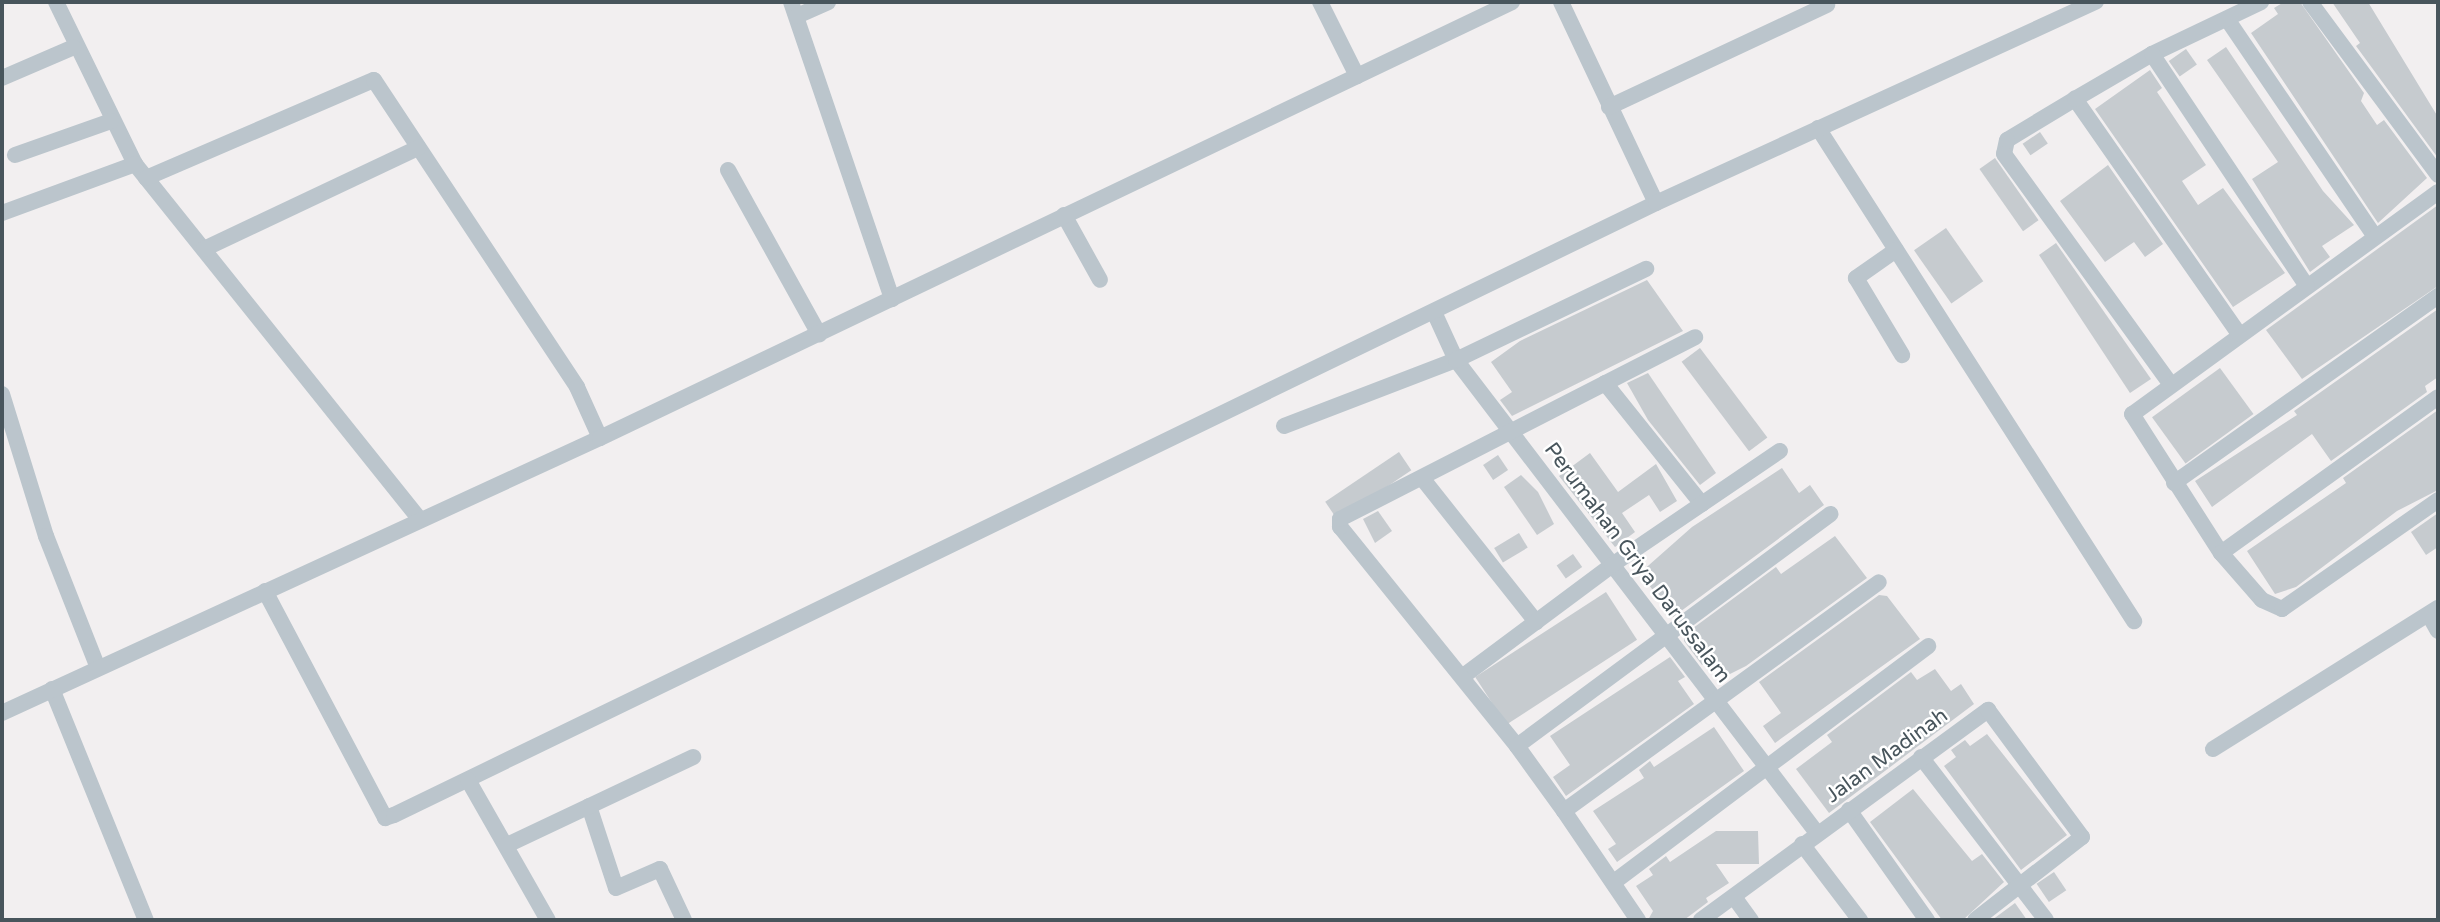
<!DOCTYPE html>
<style>
body{margin:0}
#map{position:relative;width:2440px;height:922px;overflow:hidden;background:#f2eff0;font-family:"Varela Round",sans-serif}
div>[style]{position:absolute}
.building>*{inset:0;background:#c6cbcf;transform-origin:0 0}
.street>*{height:16px;margin:-8px;padding:0 8px;transform-origin:8px;border-radius:8px;background:#bbc5cc}
span{translate:-50% -50%;white-space:nowrap;text-align:center;line-height:1.15;-webkit-text-stroke:5px #fff;paint-order:stroke}
.street-label{font-size:21px;color:#48555c}
.frame{position:absolute;inset:0;border:4px solid #48555c;pointer-events:none}
</style>
<div id="map">
<div class="building">
<div style="clip-path:polygon(2284px 2px,2300px 2px,2364px 93px,2361px 101px,2377px 125px,2384px 120px,2427px 178px,2378px 223px,2251px 33px,2278px 14px,2274px 8px)"></div>
<div style="clip-path:polygon(2332px 2px,2368px 2px,2438px 117px,2438px 158px,2356px 46px,2360px 43px)"></div>
<div style="clip-path:polygon(2226px 47px,2323px 191px,2354px 225px,2322px 246px,2330px 257px,2310px 272px,2252px 179px,2278px 162px,2207px 60px)"></div>
<div style="left:2186px;top:49px;width:19px;height:21px;rotate:55deg"></div>
<div style="clip-path:polygon(2150px 70px,2162px 88px,2157px 92px,2206px 165px,2182px 181px,2198px 205px,2223px 188px,2285px 273px,2233px 307px,2095px 109px)"></div>
<div style="left:2040px;top:132px;width:14px;height:21px;rotate:56deg"></div>
<div style="left:1995px;top:158px;width:76px;height:19px;rotate:55deg"></div>
<div style="clip-path:polygon(2108px 165px,2163px 244px,2145px 257px,2134px 242px,2105px 262px,2060px 201px)"></div>
<div style="clip-path:polygon(2438px 205px,2438px 286px,2302px 379px,2266px 330px)"></div>
<div style="left:1946px;top:228px;width:65px;height:39px;rotate:55deg"></div>
<div style="clip-path:polygon(2056px 243px,2151px 379px,2130px 393px,2039px 255px)"></div>
<div style="clip-path:polygon(1647px 280px,1683px 331px,1512px 416px,1500px 400px,1512px 392px,1491px 362px,1520px 341px)"></div>
<div style="clip-path:polygon(2438px 309px,2438px 377px,2425px 386px,2427px 392px,2331px 461px,2312px 434px,2212px 507px,2195px 481px,2297px 415px,2294px 411px)"></div>
<div style="left:1700px;top:348px;width:112px;height:23px;rotate:53deg"></div>
<div style="left:2220px;top:368px;width:57px;height:84px;rotate:54deg"></div>
<div style="clip-path:polygon(1648px 373px,1716px 473px,1700px 485px,1648px 420px,1627px 383px)"></div>
<div style="clip-path:polygon(2438px 410px,2438px 490px,2397px 511px,2296px 587px,2275px 594px,2247px 551px,2346px 483px,2343px 478px)"></div>
<div style="left:1399px;top:452px;width:22px;height:89px;rotate:56deg"></div>
<div style="clip-path:polygon(1590px 453px,1618px 492px,1656px 464px,1677px 501px,1660px 512px,1649px 495px,1622px 513px,1635px 532px,1615px 547px,1559px 476px)"></div>
<div style="left:1498px;top:455px;width:18px;height:18px;rotate:56deg"></div>
<div style="clip-path:polygon(1782px 468px,1799px 493px,1810px 485px,1824px 505px,1673px 617px,1640px 573px,1692px 527px)"></div>
<div style="clip-path:polygon(1521px 475px,1538px 492px,1554px 524px,1537px 535px,1504px 487px)"></div>
<div style="clip-path:polygon(1378px 511px,1392px 531px,1375px 543px,1363px 519px)"></div>
<div style="clip-path:polygon(2438px 513px,2438px 547px,2426px 555px,2411px 532px)"></div>
<div style="left:1519px;top:533px;width:17px;height:29px;rotate:59deg"></div>
<div style="clip-path:polygon(1835px 536px,1867px 578px,1746px 666px,1726px 676px,1713px 658px,1702px 665px,1684px 641px,1685px 634px,1776px 567px,1781px 574px)"></div>
<div style="left:1573px;top:554px;width:16px;height:20px;rotate:55deg"></div>
<div style="left:1606px;top:592px;width:57px;height:156px;rotate:57deg"></div>
<div style="clip-path:polygon(1879px 595px,1887px 596px,1920px 639px,1775px 743px,1763px 726px,1781px 713px,1759px 682px)"></div>
<div style="clip-path:polygon(1670px 657px,1685px 677px,1678px 681px,1694px 704px,1566px 796px,1553px 777px,1570px 765px,1550px 736px)"></div>
<div style="clip-path:polygon(1935px 669px,1951px 691px,1961px 684px,1974px 704px,1829px 813px,1796px 769px,1832px 742px,1827px 735px,1911px 672px,1917px 680px)"></div>
<div style="clip-path:polygon(1714px 727px,1744px 771px,1617px 862px,1608px 849px,1616px 844px,1593px 811px,1644px 778px,1639px 770px,1650px 761px,1654px 767px)"></div>
<div style="clip-path:polygon(1987px 734px,2067px 835px,2021px 870px,1944px 766px,1956px 757px,1951px 750px,1965px 740px,1970px 746px)"></div>
<div style="clip-path:polygon(1913px 789px,1972px 861px,1982px 854px,2004px 882px,1963px 920px,1942px 920px,1870px 822px)"></div>
<div style="clip-path:polygon(1716px 831px,1758px 831px,1759px 864px,1716px 864px,1729px 883px,1706px 898px,1708px 902px,1684px 920px,1648px 920px,1653px 911px,1636px 886px,1653px 875px,1649px 869px,1666px 856px,1670px 862px)"></div>
<div style="left:2054px;top:872px;width:22px;height:21px;rotate:56deg"></div>
<div style="clip-path:polygon(2015px 903px,2027px 920px,1992px 920px)"></div>
</div>
<div class="street">
<div style="left:56px;top:2px;width:180px;rotate:64deg"></div>
<div style="left:135px;top:164px;width:455px;rotate:51.3deg"></div>
<div style="left:791px;top:2px;width:314px;rotate:71.2deg"></div>
<div style="left:1320px;top:2px;width:83px;rotate:63.4deg"></div>
<div style="left:1561px;top:2px;width:222px;rotate:64.7deg"></div>
<div style="left:2310px;top:2px;width:215px;rotate:53.5deg"></div>
<div style="left:797px;top:16px;width:34px;rotate:-24deg"></div>
<div style="left:2227px;top:19px;width:263px;rotate:55.8deg"></div>
<div style="left:2152px;top:54px;width:121px;rotate:-25.5deg"></div>
<div style="left:2px;top:78px;width:78px;rotate:-23.3deg"></div>
<div style="left:2075px;top:99px;width:79px;rotate:148.9deg"></div>
<div style="left:2007px;top:140px;width:14px;rotate:102deg"></div>
<div style="left:2004px;top:154px;width:283px;rotate:54.1deg"></div>
<div style="left:1609px;top:107px;width:241px;rotate:-25.1deg"></div>
<div style="left:1818px;top:128px;width:586px;rotate:57.34deg"></div>
<div style="left:15px;top:155px;width:102px;rotate:-19.5deg"></div>
<div style="left:728px;top:170px;width:188px;rotate:61deg"></div>
<div style="left:146px;top:178px;width:248px;rotate:-23.3deg"></div>
<div style="left:374px;top:80px;width:368px;rotate:56.5deg"></div>
<div style="left:577px;top:387px;width:56px;rotate:65.7deg"></div>
<div style="left:2438px;top:192px;width:378px;rotate:144deg"></div>
<div style="left:2132px;top:414px;width:165px;rotate:57.4deg"></div>
<div style="left:2221px;top:553px;width:267px;rotate:-35.7deg"></div>
<div style="left:2px;top:213px;width:142px;rotate:-20.2deg"></div>
<div style="left:1064px;top:215px;width:74px;rotate:61deg"></div>
<div style="left:204px;top:249px;width:237px;rotate:-25.3deg"></div>
<div style="left:1896px;top:250px;width:49px;rotate:145deg"></div>
<div style="left:1856px;top:278px;width:90px;rotate:59.1deg"></div>
<div style="left:1434px;top:312px;width:53px;rotate:65.4deg"></div>
<div style="left:1456px;top:360px;width:595px;rotate:52.65deg"></div>
<div style="left:2239px;top:334px;width:287px;rotate:-124.9deg"></div>
<div style="left:2075px;top:99px;width:89px;rotate:-30.3deg"></div>
<div style="left:2152px;top:54px;width:279px;rotate:56.3deg"></div>
<div style="left:1605px;top:383px;width:155px;rotate:51.3deg"></div>
<div style="left:2px;top:394px;width:149px;rotate:72.8deg"></div>
<div style="left:46px;top:536px;width:142px;rotate:68.5deg"></div>
<div style="left:1284px;top:426px;width:184px;rotate:-21deg"></div>
<div style="left:1456px;top:360px;width:211px;rotate:-25.6deg"></div>
<div style="left:1422px;top:478px;width:184px;rotate:51.6deg"></div>
<div style="left:2174px;top:483px;width:324px;rotate:-35.3deg"></div>
<div style="left:2221px;top:553px;width:62px;rotate:48.9deg"></div>
<div style="left:2262px;top:600px;width:22px;rotate:24deg"></div>
<div style="left:2282px;top:609px;width:190px;rotate:-34.9deg"></div>
<div style="left:265px;top:591px;width:257px;rotate:62.1deg"></div>
<div style="left:385px;top:818px;width:9px;rotate:-18deg"></div>
<div style="left:394px;top:815px;width:1403px;rotate:-25.87deg"></div>
<div style="left:1656px;top:203px;width:484px;rotate:-24.6deg"></div>
<div style="left:2429px;top:615px;width:18px;rotate:61deg"></div>
<div style="left:1462px;top:677px;width:187px;rotate:-36.7deg"></div>
<div style="left:1612px;top:565px;width:203px;rotate:-34.2deg"></div>
<div style="left:52px;top:689px;width:249px;rotate:67.9deg"></div>
<div style="left:2px;top:713px;width:658px;rotate:-24.7deg"></div>
<div style="left:600px;top:438px;width:1011px;rotate:-25.55deg"></div>
<div style="left:1517px;top:746px;width:282px;rotate:-128.9deg"></div>
<div style="left:1340px;top:527px;width:8px;rotate:-90deg"></div>
<div style="left:1340px;top:519px;width:399px;rotate:-27.1deg"></div>
<div style="left:2213px;top:749px;width:266px;rotate:-32.1deg"></div>
<div style="left:1921px;top:757px;width:205px;rotate:52.5deg"></div>
<div style="left:468px;top:780px;width:161px;rotate:60.3deg"></div>
<div style="left:589px;top:806px;width:86px;rotate:71.8deg"></div>
<div style="left:616px;top:888px;width:48px;rotate:-23.4deg"></div>
<div style="left:660px;top:869px;width:56px;rotate:64.8deg"></div>
<div style="left:1849px;top:810px;width:135px;rotate:54.7deg"></div>
<div style="left:1564px;top:811px;width:80px;rotate:-125.9deg"></div>
<div style="left:1517px;top:746px;width:390px;rotate:-36.5deg"></div>
<div style="left:1802px;top:844px;width:96px;rotate:52.7deg"></div>
<div style="left:507px;top:845px;width:206px;rotate:-25.3deg"></div>
<div style="left:1614px;top:882px;width:393px;rotate:-36.9deg"></div>
<div style="left:1734px;top:897px;width:29px;rotate:54deg"></div>
<div style="left:1638px;top:920px;width:132px;rotate:-124.2deg"></div>
<div style="left:1564px;top:811px;width:389px;rotate:-36deg"></div>
<div style="left:1701px;top:920px;width:356px;rotate:-36.2deg"></div>
<div style="left:1988px;top:710px;width:158px;rotate:53.5deg"></div>
<div style="left:2082px;top:837px;width:135px;rotate:142.2deg"></div>
</div>
<div class="street-label">
<span style="left:1637px;top:563px;rotate:53deg">Perumahan Griya Darussalam</span>
<span style="left:1887px;top:756px;rotate:-36deg">Jalan Madinah</span>
</div>
<div class="frame"></div>
</div>
